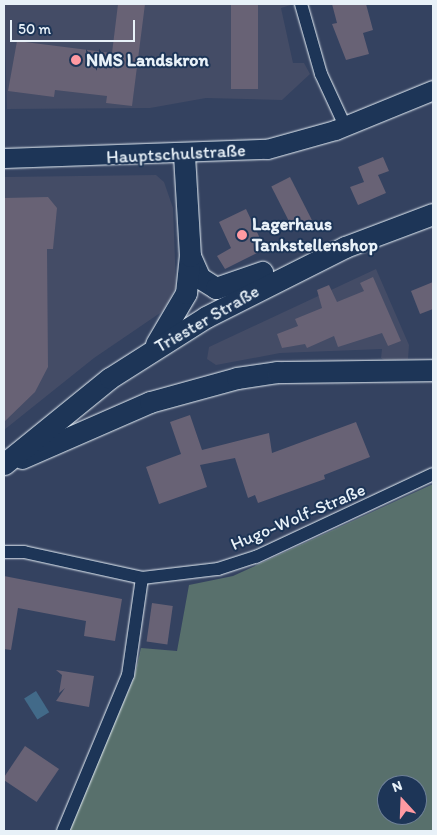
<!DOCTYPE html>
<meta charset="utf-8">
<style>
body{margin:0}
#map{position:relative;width:437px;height:835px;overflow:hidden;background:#344260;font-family:Itim,sans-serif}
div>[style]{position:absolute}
.built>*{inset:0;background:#444c66}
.green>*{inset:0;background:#58706c}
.water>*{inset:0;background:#426a89;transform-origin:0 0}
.building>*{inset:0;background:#686275;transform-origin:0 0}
.roads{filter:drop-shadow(0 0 1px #e8f1f8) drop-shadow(0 0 1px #e8f1f8)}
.street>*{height:12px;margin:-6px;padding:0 6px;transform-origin:6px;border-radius:6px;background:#1d3557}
.secondary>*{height:19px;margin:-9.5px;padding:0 9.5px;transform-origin:9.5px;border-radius:9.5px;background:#1d3557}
.primary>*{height:21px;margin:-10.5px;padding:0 10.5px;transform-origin:10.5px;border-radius:10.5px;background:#1d3557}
.dots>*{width:14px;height:14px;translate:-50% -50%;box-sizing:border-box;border:2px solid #1d3557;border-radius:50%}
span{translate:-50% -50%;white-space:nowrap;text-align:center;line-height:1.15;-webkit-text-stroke:4px #1d3557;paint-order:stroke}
.poi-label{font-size:18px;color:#e8f1f8;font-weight:700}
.left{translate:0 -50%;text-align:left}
.street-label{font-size:18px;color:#e8f1f8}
.frame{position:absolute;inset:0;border:5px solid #e8f1f8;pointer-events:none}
.north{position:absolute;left:377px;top:775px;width:50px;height:50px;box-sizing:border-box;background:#1d3557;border:1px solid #6e8097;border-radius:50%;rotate:340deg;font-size:14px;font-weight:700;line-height:20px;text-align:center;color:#e8f1f8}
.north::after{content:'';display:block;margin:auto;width:18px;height:22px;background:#ff9aa2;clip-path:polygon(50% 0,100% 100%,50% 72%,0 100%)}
.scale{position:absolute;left:10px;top:20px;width:125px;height:22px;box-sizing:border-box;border:2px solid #e8f1f8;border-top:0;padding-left:6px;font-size:15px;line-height:18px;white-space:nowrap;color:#e8f1f8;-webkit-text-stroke:4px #1d3557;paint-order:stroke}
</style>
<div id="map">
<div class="built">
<div style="clip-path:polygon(4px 4px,294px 4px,281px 8px,293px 63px,304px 63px,310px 74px,282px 100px,206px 98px,150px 108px,7px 109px)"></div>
<div style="clip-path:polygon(156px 175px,164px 182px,173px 208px,176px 287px,163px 311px,94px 358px,4px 430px,4px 177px)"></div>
<div style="clip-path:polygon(376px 269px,409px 345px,408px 359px,386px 361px,381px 358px,382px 349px,280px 353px,216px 365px,207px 359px,209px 347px)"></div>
</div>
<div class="green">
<div style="clip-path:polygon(evenodd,433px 484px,433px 831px,67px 831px,134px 678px,141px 648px,177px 651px,189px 585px,233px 576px,433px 484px,387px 785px,417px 785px,417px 815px,387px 815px,387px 785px)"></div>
</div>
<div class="water">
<div style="left:36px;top:691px;width:25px;height:14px;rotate:58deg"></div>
</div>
<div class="building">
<div style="clip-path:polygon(118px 4px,145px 4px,132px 106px,106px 103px,107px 96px,55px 90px,54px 97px,8px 91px,17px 41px,112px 53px)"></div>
<div style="left:231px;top:4px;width:27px;height:85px"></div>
<div style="clip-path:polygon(332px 4px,366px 4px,373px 30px,363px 33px,369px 54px,346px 60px,332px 24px,337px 23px)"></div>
<div style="clip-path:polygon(383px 157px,389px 171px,378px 175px,386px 193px,358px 205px,350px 187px,364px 182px,358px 167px)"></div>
<div style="left:290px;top:177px;width:48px;height:21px;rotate:63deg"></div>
<div style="clip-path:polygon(48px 197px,57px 208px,53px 249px,47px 249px,48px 367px,35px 392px,4px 422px,4px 198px)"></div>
<div style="clip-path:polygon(246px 209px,265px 249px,225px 269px,217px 256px,231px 248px,219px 222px)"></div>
<div style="clip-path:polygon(373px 277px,401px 341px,388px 346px,382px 333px,338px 347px,334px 336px,307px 348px,305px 344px,282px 348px,277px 334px,298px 326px,295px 319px,322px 308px,317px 290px,329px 285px,337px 302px,364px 291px,360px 283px)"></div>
<div style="clip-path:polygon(433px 282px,433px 309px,420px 314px,411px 291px)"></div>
<div style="clip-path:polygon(190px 415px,202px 450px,269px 433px,272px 453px,356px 422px,370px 457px,324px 475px,325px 479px,258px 503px,255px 495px,248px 498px,235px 458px,200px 465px,207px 487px,159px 504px,146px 467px,181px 454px,170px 422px)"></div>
<div style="clip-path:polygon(4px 576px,122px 599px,115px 641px,84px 636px,86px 621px,18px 608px,11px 650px,4px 649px)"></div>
<div style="left:152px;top:603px;width:21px;height:39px;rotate:8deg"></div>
<div style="clip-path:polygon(56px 670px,94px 676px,89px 707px,56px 701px,65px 688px,59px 693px,62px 675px)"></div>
<div style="left:25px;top:746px;width:41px;height:40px;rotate:34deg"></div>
</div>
<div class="roads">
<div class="street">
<div style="left:301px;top:4px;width:73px;rotate:74.1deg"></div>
<div style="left:321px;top:74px;width:57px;rotate:65.2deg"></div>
<div style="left:4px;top:552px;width:20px"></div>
<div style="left:24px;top:552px;width:121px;rotate:12.4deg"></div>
<div style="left:142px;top:578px;width:77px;rotate:-6.8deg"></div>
<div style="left:218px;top:569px;width:40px;rotate:-18deg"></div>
<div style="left:256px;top:557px;width:195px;rotate:-25.1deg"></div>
<div style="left:63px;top:831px;width:169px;rotate:-67.4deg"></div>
<div style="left:128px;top:675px;width:98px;rotate:-81.8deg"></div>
</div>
<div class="secondary">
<div style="left:4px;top:158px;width:263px;rotate:-2deg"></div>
<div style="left:267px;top:149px;width:71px;rotate:-15.6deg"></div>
<div style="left:335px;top:130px;width:106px;rotate:-22.2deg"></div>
</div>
<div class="primary">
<div style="left:190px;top:256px;width:24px;rotate:66deg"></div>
<div style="left:200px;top:278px;width:19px;rotate:32deg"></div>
<div style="left:216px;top:288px;width:49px;rotate:-19.2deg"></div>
<div style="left:156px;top:344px;width:59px;rotate:-59.5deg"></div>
<div style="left:186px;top:293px;width:37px;rotate:-84deg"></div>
<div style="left:190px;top:256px;width:101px;rotate:-93.4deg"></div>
<div style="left:22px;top:458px;width:140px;rotate:-23.6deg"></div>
<div style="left:150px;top:402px;width:90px;rotate:-15.4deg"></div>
<div style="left:237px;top:378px;width:40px;rotate:-8.5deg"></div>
<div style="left:277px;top:372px;width:156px;rotate:-0.7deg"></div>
<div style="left:4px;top:464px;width:136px;rotate:-39.1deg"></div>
<div style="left:110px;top:378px;width:114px;rotate:-32.4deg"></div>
<div style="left:206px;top:317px;width:156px;rotate:-26.7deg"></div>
<div style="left:345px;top:247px;width:94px;rotate:-20.6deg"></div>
</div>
</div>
<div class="dots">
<div style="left:76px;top:60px;background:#ff9aa2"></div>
<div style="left:242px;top:235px;background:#ff9aa2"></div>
</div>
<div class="poi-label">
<span class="left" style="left:86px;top:60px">NMS Landskron</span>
<span class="left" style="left:252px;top:235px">Lagerhaus<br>Tankstellenshop</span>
</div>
<div class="street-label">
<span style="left:176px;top:154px;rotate:-3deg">Hauptschulstraße</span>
<span style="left:207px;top:319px;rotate:-30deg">Triester Straße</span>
<span style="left:298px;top:517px;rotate:-23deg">Hugo-Wolf-Straße</span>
</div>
<div class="frame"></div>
<div class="north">N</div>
<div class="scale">50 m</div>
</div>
